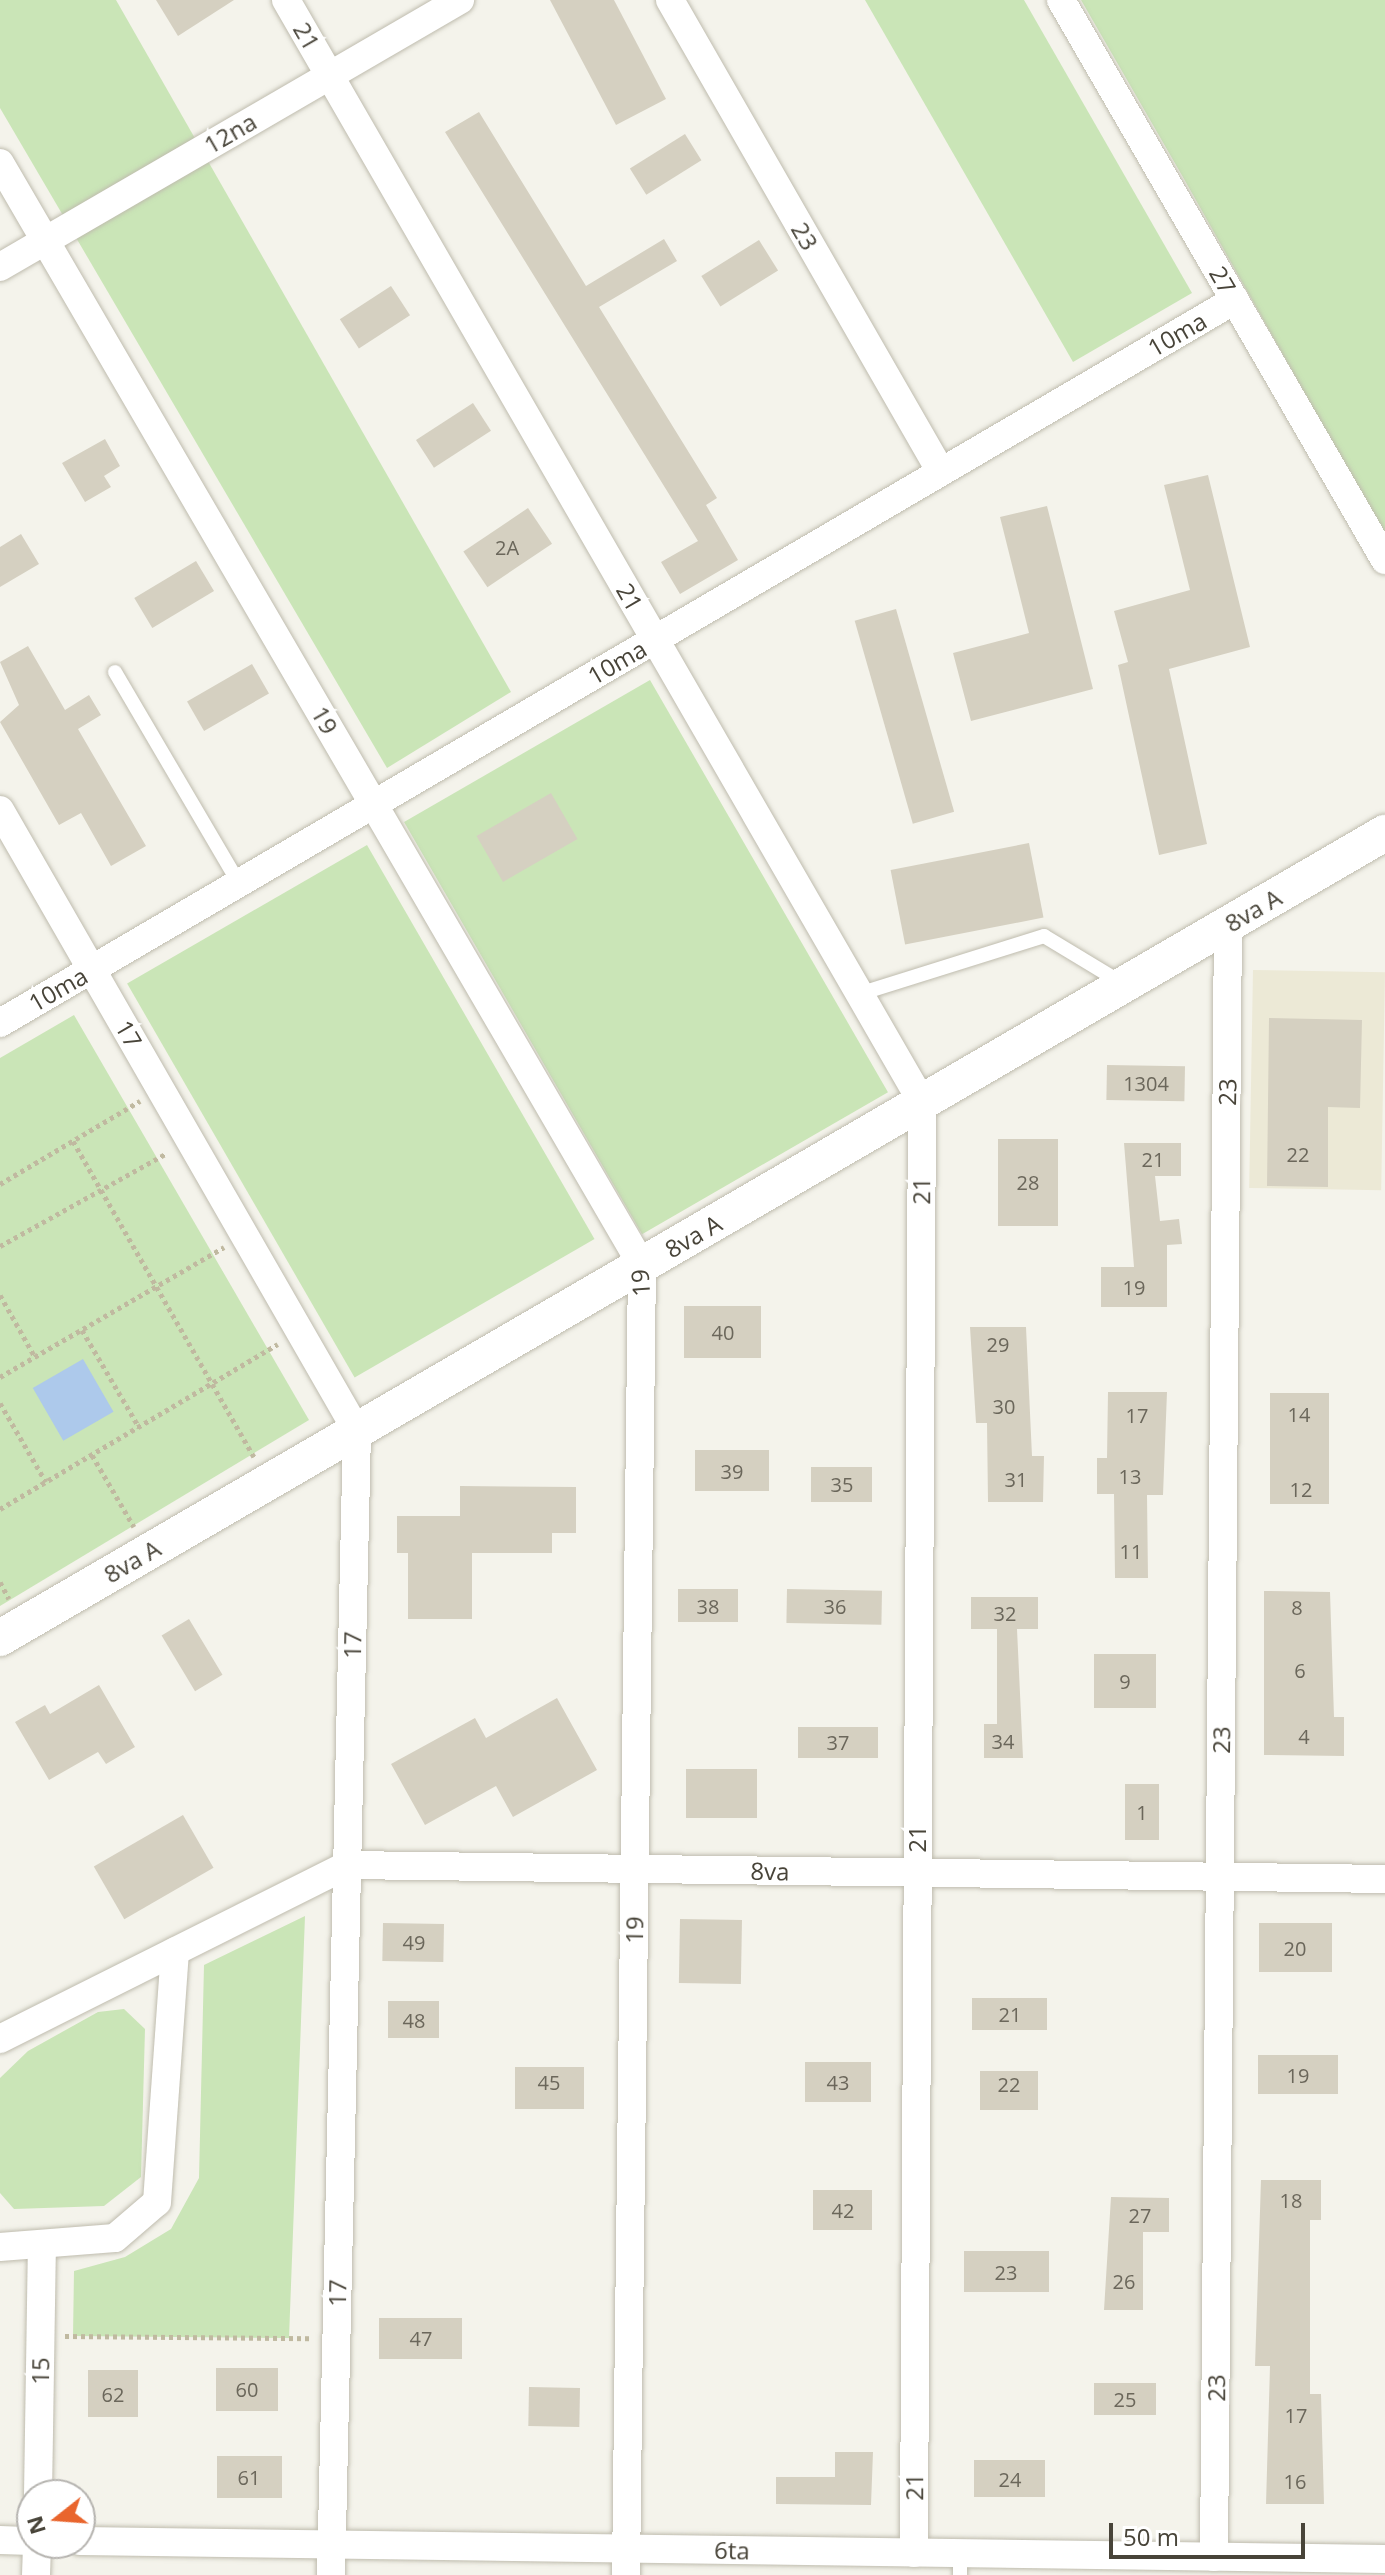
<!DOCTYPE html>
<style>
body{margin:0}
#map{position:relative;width:1385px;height:2575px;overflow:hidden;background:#f4f3eb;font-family:"Open Sans",sans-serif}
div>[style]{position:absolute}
.education>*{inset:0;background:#ece9d6;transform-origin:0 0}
.green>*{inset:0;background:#cae5b7;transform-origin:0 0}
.water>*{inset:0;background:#adc9eb;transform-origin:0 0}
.building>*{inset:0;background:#d5d0c1;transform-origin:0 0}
.path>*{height:5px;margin-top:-2.5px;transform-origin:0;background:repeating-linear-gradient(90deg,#c0b9a0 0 4px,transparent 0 8px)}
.roads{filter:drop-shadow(0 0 2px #bfbcae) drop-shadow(0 0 2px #bfbcae)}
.service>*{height:14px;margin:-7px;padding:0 7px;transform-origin:7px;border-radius:7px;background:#fff}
.minor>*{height:28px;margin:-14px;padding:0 14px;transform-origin:14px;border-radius:14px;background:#fff}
.tertiary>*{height:36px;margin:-18px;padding:0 18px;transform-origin:18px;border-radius:18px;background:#fff}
span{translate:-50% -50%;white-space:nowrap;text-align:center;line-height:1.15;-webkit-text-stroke:8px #fff;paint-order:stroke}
.number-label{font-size:20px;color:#6b675b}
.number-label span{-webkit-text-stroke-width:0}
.street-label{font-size:24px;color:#484439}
.north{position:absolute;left:16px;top:2479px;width:80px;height:80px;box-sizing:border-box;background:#fff;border:2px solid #b6b4b0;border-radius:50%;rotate:253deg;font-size:22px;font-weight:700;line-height:32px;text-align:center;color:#484439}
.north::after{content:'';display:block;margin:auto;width:28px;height:36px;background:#e9652d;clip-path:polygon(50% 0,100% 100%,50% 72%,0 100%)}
.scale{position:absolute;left:1109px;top:2523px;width:196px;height:36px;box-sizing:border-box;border:4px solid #484439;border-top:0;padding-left:10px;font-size:24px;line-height:28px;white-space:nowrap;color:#484439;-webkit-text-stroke:6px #fff;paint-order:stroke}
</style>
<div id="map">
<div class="education">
<div style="left:1253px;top:970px;width:132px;height:218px;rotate:1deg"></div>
</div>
<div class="green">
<div style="clip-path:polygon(0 0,116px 0,511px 692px,387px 768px,0 108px)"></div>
<div style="clip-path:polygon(865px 0,1024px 0,1192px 293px,1073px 362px)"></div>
<div style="clip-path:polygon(1081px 0,1385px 0,1385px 536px,1184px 179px)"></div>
<div style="left:650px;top:680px;width:476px;height:284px;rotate:60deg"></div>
<div style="left:367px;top:845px;width:455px;height:277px;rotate:60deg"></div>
<div style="clip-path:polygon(74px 1015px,309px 1420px,0 1606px,0 1058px)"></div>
<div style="clip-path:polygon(305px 1916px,289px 2338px,73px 2336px,74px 2271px,125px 2257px,171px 2229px,199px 2178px,204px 1965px)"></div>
<div style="clip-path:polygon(124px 2009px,145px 2029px,141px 2177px,104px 2206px,14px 2209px,0 2193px,0 2078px,28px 2051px,98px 2012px)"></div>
</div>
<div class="water">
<div style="left:83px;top:1359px;width:61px;height:58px;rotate:60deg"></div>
</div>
<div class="building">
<div style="clip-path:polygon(156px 0,234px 0,178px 36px)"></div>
<div style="clip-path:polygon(550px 0,614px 0,666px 99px,616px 125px)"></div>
<div style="clip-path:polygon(479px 112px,586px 286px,664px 239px,677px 261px,599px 307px,717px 498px,706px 505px,738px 560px,680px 594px,661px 562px,698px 541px,445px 132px)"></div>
<div style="left:685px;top:134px;width:31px;height:65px;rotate:58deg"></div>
<div style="left:759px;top:240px;width:36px;height:68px;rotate:58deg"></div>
<div style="left:391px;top:286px;width:35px;height:61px;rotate:57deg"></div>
<div style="left:473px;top:403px;width:33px;height:68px;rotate:57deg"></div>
<div style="clip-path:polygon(105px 439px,120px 466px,104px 476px,111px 487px,85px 502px,62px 463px)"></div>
<div style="clip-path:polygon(1208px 475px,1250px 647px,1169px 669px,1207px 844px,1159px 855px,1118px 665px,1128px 662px,1114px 611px,1190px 590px,1164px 485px)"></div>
<div style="clip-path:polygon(1047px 506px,1093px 689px,971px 721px,953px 653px,1029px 633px,1000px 517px)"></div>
<div style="left:528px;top:508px;width:43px;height:78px;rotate:56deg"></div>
<div style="clip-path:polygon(21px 534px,39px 564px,0 587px,0 547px)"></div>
<div style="left:196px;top:561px;width:35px;height:72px;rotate:59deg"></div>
<div style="left:896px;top:609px;width:211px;height:43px;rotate:74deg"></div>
<div style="clip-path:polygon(28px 646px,65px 710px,89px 695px,101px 715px,78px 729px,146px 846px,111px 866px,81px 813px,59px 825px,0 722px,19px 705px,0 662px)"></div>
<div style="left:252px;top:664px;width:34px;height:75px;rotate:60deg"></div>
<div style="left:551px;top:793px;width:53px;height:86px;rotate:60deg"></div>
<div style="left:1029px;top:843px;width:76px;height:141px;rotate:79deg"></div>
<div style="clip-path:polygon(1269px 1018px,1362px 1020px,1360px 1108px,1328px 1107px,1328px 1187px,1267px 1186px)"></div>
<div style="left:1107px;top:1065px;width:78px;height:35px;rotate:1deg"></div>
<div style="left:998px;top:1139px;width:60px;height:87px"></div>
<div style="clip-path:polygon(1124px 1143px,1181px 1143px,1181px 1176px,1155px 1176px,1160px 1221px,1179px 1219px,1182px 1244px,1167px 1245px,1167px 1307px,1101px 1307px,1101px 1267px,1134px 1267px)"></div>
<div style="left:684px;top:1306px;width:77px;height:52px"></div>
<div style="clip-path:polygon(970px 1327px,1026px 1327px,1032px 1456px,1044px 1456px,1043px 1502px,988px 1502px,987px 1423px,976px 1423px)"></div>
<div style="clip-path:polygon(1108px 1392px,1167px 1392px,1163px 1495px,1147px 1495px,1148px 1578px,1115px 1578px,1114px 1494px,1097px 1494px,1097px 1458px,1107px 1458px)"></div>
<div style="left:1270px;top:1393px;width:59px;height:111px"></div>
<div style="left:695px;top:1450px;width:74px;height:41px"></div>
<div style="left:811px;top:1467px;width:61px;height:35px"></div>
<div style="clip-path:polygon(460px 1486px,576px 1487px,576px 1533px,552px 1533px,552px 1553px,472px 1553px,472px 1619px,408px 1619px,408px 1553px,397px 1553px,397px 1516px,460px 1516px)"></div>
<div style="left:678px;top:1589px;width:60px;height:33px"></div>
<div style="left:787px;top:1589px;width:95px;height:34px;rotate:1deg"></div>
<div style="clip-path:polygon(1264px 1591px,1330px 1592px,1334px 1717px,1344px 1717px,1344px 1756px,1264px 1755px)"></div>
<div style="clip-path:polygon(971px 1597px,1038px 1597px,1038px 1629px,1017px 1629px,1023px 1758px,984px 1758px,984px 1724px,997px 1724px,997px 1629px,971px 1629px)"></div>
<div style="left:189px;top:1619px;width:65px;height:32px;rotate:59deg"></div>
<div style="left:1094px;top:1654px;width:62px;height:54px"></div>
<div style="clip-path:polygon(99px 1685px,135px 1747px,106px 1764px,98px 1752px,49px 1780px,15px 1722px,45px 1705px,50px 1714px)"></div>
<div style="clip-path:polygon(557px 1698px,597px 1770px,513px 1817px,496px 1786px,425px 1825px,391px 1764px,475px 1718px,486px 1738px)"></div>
<div style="left:798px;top:1727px;width:80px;height:31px"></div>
<div style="left:686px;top:1769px;width:71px;height:49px"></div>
<div style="left:1125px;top:1784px;width:34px;height:56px"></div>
<div style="left:183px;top:1815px;width:61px;height:103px;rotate:60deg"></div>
<div style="left:680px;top:1919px;width:62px;height:64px;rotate:1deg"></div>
<div style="left:383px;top:1923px;width:61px;height:38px;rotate:1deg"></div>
<div style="left:1259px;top:1923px;width:73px;height:49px"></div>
<div style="left:972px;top:1998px;width:75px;height:32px"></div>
<div style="left:388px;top:2001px;width:51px;height:37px"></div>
<div style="left:1258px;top:2055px;width:80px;height:39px"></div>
<div style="left:805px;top:2062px;width:66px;height:40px"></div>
<div style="left:515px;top:2067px;width:69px;height:42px"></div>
<div style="left:980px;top:2071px;width:58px;height:39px"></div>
<div style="clip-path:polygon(1261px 2180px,1321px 2180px,1321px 2220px,1310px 2220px,1310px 2394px,1321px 2394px,1324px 2504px,1266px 2504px,1270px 2366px,1255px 2366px)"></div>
<div style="left:813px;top:2190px;width:59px;height:40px"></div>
<div style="clip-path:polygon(1111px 2197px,1169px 2198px,1169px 2232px,1143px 2232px,1143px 2310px,1104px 2310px)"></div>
<div style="left:964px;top:2251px;width:85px;height:41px"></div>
<div style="left:379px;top:2318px;width:83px;height:41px"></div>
<div style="left:216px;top:2368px;width:62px;height:43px"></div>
<div style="left:88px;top:2370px;width:50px;height:47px"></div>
<div style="left:1094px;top:2383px;width:62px;height:32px"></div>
<div style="left:529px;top:2387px;width:51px;height:39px;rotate:1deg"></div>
<div style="clip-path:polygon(835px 2452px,873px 2452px,871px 2505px,776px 2504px,776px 2477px,835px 2477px)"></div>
<div style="left:217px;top:2456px;width:65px;height:42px"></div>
<div style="left:974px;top:2460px;width:71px;height:37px"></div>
</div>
<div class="path">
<div style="left:73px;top:1141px;width:364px;rotate:60.2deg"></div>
<div style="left:0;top:1184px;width:163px;rotate:-30.7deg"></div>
<div style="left:0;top:1246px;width:191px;rotate:-29.1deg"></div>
<div style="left:0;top:1295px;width:71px;rotate:60.6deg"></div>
<div style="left:82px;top:1330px;width:113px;rotate:59.6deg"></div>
<div style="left:0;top:1377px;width:259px;rotate:-30.1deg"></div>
<div style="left:0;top:1403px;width:91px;rotate:59.8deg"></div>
<div style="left:92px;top:1455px;width:83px;rotate:59.7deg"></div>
<div style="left:0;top:1509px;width:323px;rotate:-30.7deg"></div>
<div style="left:0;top:1582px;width:19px;rotate:62deg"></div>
<div style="left:65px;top:2336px;width:246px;rotate:0.5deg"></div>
</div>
<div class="roads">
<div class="service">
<div style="left:115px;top:672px;width:245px;rotate:59.6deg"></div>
<div style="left:859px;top:994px;width:194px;rotate:-17.4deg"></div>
<div style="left:1044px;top:936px;width:89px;rotate:31.2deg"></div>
<div style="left:960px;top:2567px;width:8px;rotate:90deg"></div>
</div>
<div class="minor">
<div style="left:286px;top:0;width:1272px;rotate:60.01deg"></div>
<div style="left:922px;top:1102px;width:1451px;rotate:90.32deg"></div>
<div style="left:670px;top:0;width:544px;rotate:60.14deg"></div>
<div style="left:1061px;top:0;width:647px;rotate:59.95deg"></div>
<div style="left:0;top:163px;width:1275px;rotate:59.78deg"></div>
<div style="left:642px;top:1265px;width:1310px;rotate:90.7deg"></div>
<div style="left:0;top:267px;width:532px;rotate:-30.13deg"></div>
<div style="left:0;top:810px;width:716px;rotate:60.11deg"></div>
<div style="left:357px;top:1431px;width:1144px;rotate:91.3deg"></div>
<div style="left:0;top:1023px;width:1431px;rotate:-30.35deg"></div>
<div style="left:0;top:2039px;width:388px;rotate:-26.6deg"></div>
<div style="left:347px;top:1865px;width:1038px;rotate:0.77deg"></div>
<div style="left:0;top:2247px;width:115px;rotate:-4.5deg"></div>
<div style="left:115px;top:2238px;width:55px;rotate:-40.6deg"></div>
<div style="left:157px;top:2202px;width:251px;rotate:-85.9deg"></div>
<div style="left:38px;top:2495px;width:248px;rotate:-89.1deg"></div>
<div style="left:0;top:2540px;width:32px;rotate:2deg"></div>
<div style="left:80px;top:2541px;width:1305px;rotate:0.79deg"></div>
<div style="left:1214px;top:2557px;width:1633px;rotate:-89.51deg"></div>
<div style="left:36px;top:2575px;width:32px;rotate:-88deg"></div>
</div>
<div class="tertiary">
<div style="left:0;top:1638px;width:1602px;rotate:-30.17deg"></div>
</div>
</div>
<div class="number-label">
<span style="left:507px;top:547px">2A</span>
<span style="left:1146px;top:1083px">1304</span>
<span style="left:1298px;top:1154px">22</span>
<span style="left:1153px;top:1159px">21</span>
<span style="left:1028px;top:1182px">28</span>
<span style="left:1134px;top:1287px">19</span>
<span style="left:723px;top:1332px">40</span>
<span style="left:998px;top:1344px">29</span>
<span style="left:1004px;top:1406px">30</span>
<span style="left:1299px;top:1414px">14</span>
<span style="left:1137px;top:1415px">17</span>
<span style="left:732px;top:1471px">39</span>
<span style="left:1130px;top:1476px">13</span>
<span style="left:1016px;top:1479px">31</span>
<span style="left:842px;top:1484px">35</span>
<span style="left:1301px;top:1489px">12</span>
<span style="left:1131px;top:1551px">11</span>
<span style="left:708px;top:1606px">38</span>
<span style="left:835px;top:1606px">36</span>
<span style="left:1297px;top:1607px">8</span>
<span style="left:1005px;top:1613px">32</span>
<span style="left:1300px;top:1670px">6</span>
<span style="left:1125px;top:1681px">9</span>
<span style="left:1304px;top:1736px">4</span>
<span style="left:1003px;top:1741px">34</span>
<span style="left:838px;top:1742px">37</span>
<span style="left:1142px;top:1812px">1</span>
<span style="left:414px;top:1942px">49</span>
<span style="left:1295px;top:1948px">20</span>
<span style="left:1010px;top:2014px">21</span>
<span style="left:414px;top:2020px">48</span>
<span style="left:1298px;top:2075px">19</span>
<span style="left:549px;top:2082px">45</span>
<span style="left:838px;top:2082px">43</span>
<span style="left:1009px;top:2084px">22</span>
<span style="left:1291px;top:2200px">18</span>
<span style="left:843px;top:2210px">42</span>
<span style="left:1140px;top:2215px">27</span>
<span style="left:1006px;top:2272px">23</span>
<span style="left:1124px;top:2281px">26</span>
<span style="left:421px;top:2338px">47</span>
<span style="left:247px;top:2389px">60</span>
<span style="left:113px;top:2394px">62</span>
<span style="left:1125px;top:2399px">25</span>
<span style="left:1296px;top:2415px">17</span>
<span style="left:249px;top:2477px">61</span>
<span style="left:1010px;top:2479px">24</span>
<span style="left:1295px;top:2481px">16</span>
</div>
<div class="street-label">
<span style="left:307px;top:36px;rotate:60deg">21</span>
<span style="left:230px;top:133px;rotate:-30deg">12na</span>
<span style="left:805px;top:236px;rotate:60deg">23</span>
<span style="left:1223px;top:280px;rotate:60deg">27</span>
<span style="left:1177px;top:334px;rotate:-30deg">10ma</span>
<span style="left:630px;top:597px;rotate:60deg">21</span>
<span style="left:617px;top:662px;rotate:-30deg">10ma</span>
<span style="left:325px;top:720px;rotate:60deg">19</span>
<span style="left:1253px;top:910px;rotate:-30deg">8va A</span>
<span style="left:58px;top:989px;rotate:-30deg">10ma</span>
<span style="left:129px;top:1034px;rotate:60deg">17</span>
<span style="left:1227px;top:1092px;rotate:-89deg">23</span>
<span style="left:921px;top:1191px;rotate:-90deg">21</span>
<span style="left:693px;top:1236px;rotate:-30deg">8va A</span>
<span style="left:640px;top:1283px;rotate:-94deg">19</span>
<span style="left:132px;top:1561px;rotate:-30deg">8va A</span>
<span style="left:352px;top:1645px;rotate:-89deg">17</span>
<span style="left:1221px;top:1740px;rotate:-89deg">23</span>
<span style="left:917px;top:1839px;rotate:-90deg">21</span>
<span style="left:770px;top:1871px;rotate:1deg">8va</span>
<span style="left:634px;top:1930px;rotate:-89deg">19</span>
<span style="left:337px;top:2293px;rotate:-89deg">17</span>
<span style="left:40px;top:2371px;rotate:-89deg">15</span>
<span style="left:1216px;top:2388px;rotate:-90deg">23</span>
<span style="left:914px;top:2487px;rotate:-90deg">21</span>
<span style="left:732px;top:2550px;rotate:1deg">6ta</span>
</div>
<div class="north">N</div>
<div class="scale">50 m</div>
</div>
